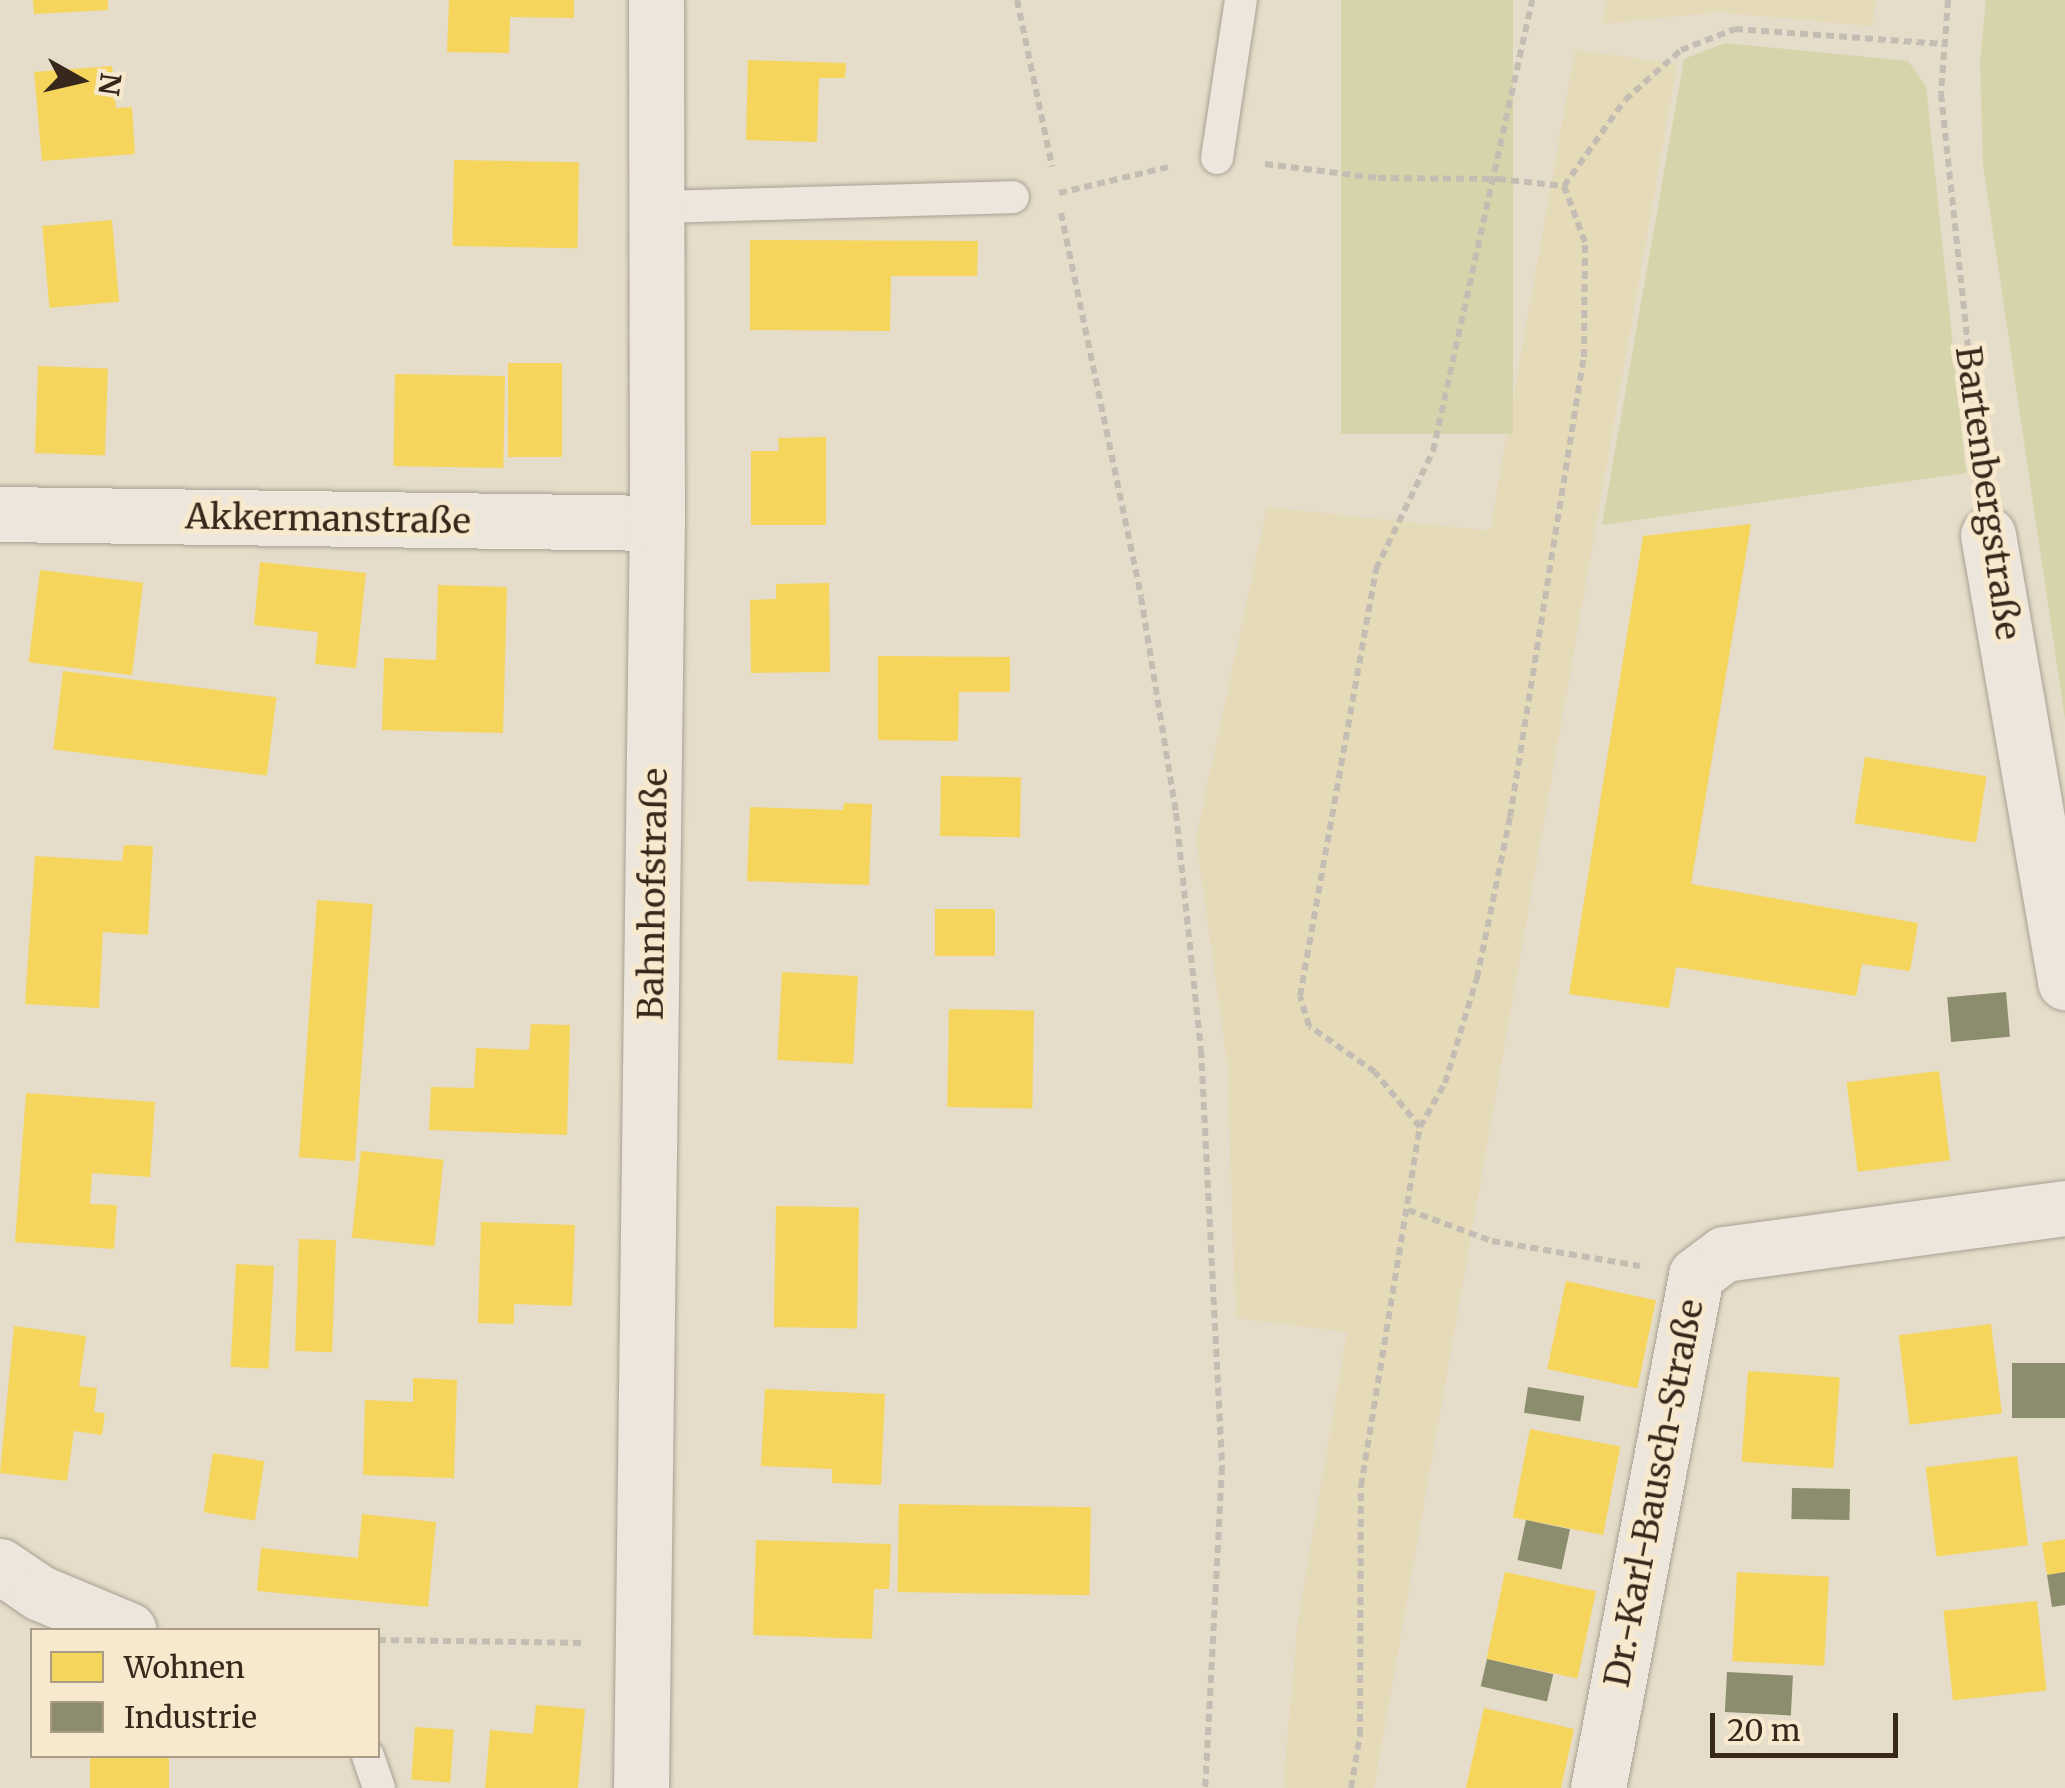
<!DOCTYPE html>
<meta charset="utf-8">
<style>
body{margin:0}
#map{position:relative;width:2065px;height:1788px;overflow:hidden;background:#e5dcc9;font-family:Merriweather,serif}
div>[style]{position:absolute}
.farmland>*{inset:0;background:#e6dbb8}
.green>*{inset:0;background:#d6d4ab;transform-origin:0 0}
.homes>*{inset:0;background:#f6d55c;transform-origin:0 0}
.industry>*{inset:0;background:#8c8c6e;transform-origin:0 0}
.path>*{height:6px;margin-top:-3px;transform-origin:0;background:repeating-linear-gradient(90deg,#c4bdb3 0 8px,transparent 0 13px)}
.roads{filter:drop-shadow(0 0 2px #a9a093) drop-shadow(0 0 2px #a9a093)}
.lane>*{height:32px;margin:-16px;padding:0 16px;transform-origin:16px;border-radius:16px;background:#ece6dc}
.street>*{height:55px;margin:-27.5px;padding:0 27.5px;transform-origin:27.5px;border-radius:27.5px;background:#ece6dc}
.secondary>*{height:55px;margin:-27.5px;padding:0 27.5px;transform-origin:27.5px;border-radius:27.5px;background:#ece6dc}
span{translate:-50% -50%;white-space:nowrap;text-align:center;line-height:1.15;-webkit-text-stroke:10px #f7e9ce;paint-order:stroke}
.street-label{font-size:35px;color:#37281b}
.legend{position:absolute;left:30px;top:1628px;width:350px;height:130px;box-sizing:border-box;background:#f7e9ce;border:2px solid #aa9c86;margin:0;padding:12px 18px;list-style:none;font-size:30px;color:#37281b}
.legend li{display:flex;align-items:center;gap:20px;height:50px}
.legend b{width:50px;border:2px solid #aa9c86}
.north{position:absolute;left:30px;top:30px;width:100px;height:100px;-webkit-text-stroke:8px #f7e9ce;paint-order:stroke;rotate:98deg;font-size:28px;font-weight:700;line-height:40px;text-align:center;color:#37281b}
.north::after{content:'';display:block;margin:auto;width:35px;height:45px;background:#37281b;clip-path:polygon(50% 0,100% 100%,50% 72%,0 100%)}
.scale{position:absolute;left:1710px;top:1713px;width:188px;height:45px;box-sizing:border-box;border:5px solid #37281b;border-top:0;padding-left:12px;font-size:30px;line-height:35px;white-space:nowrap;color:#37281b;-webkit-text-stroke:8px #f7e9ce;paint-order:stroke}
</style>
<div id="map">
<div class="farmland">
<div style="clip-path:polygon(1606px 0,1876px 0,1872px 26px,1717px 12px,1602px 24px)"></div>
<div style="clip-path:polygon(1575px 50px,1677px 64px,1374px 1788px,1283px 1788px,1298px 1622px,1347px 1332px,1236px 1318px,1227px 1061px,1196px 838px,1267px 507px,1490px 531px)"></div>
</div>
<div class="green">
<div style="left:1341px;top:0;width:172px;height:434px"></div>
<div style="clip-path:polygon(1986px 0,2065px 0,2065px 719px,1983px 164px,1980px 62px)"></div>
<div style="clip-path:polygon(1725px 43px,1908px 61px,1926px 86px,1966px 473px,1602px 525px,1684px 59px)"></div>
</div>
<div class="homes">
<div style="clip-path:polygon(33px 0,108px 0,108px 10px,34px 14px)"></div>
<div style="clip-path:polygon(449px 0,574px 0,574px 18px,510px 17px,509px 53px,447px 52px)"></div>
<div style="clip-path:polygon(748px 60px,846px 63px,845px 78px,819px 78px,817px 142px,746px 140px)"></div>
<div style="clip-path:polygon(112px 66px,116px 108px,132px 107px,135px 154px,42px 161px,34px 72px)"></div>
<div style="left:454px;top:160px;width:125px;height:86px;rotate:1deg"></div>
<div style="left:112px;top:220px;width:82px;height:70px;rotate:85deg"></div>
<div style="clip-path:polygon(750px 240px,978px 241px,977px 276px,891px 276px,890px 331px,750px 330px)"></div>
<div style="left:508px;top:363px;width:54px;height:94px"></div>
<div style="left:38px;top:366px;width:70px;height:87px;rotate:2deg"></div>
<div style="left:395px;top:374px;width:110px;height:92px;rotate:1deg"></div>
<div style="clip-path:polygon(826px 437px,826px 525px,751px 525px,751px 451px,779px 451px,778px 438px)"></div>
<div style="clip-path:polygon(1751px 524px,1691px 884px,1918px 923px,1910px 971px,1862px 964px,1856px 996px,1676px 967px,1669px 1008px,1569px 994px,1643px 536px)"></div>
<div style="clip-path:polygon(260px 562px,366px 573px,356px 668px,315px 664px,318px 632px,254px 625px)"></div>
<div style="left:40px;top:570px;width:104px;height:93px;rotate:7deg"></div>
<div style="clip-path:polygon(829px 583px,830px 672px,751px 673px,750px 600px,776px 599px,776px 584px)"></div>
<div style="clip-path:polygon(438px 585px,507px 587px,503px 733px,382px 730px,384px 658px,436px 660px)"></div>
<div style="clip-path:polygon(878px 656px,1010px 657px,1010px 692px,959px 692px,958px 741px,878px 740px)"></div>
<div style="left:63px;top:671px;width:215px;height:79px;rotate:7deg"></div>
<div style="left:1865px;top:757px;width:123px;height:67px;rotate:9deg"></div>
<div style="left:941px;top:776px;width:80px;height:60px;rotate:1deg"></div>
<div style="clip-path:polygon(844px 803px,872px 804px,869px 885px,747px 881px,750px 807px,843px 810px)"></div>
<div style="clip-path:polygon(124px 845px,153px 846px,148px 935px,103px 932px,99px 1008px,25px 1004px,35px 856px,122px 861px)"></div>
<div style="left:317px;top:900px;width:56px;height:258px;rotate:4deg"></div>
<div style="left:935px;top:909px;width:60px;height:47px"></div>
<div style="left:782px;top:972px;width:76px;height:88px;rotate:3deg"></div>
<div style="left:949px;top:1009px;width:85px;height:98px;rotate:1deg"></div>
<div style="clip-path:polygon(531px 1024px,570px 1025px,567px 1135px,429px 1130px,431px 1087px,474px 1088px,476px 1048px,529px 1050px)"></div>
<div style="left:1939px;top:1071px;width:90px;height:93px;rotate:83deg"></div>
<div style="clip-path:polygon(26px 1093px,155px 1102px,150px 1177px,92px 1173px,90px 1204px,117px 1205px,114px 1249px,15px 1242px)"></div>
<div style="left:361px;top:1151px;width:83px;height:87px;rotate:6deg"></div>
<div style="left:776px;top:1206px;width:83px;height:121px;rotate:1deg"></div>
<div style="clip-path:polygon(481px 1222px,575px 1225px,572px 1306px,514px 1304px,514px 1324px,478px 1323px)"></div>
<div style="left:299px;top:1239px;width:37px;height:112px;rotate:2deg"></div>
<div style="left:236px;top:1264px;width:38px;height:103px;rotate:3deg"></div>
<div style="left:1566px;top:1281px;width:92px;height:90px;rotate:12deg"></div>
<div style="left:1991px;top:1324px;width:90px;height:93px;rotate:83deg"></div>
<div style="clip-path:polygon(14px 1326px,86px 1336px,79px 1386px,97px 1388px,94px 1412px,105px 1413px,102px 1435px,74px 1431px,67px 1481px,0 1473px)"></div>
<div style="left:1748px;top:1371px;width:92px;height:91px;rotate:4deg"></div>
<div style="clip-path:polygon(413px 1378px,457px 1380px,454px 1478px,363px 1475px,365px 1400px,413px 1402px)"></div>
<div style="clip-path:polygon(765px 1389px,885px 1394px,881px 1485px,832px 1483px,832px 1469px,761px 1466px)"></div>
<div style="left:1530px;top:1429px;width:92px;height:90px;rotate:11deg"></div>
<div style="left:213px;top:1453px;width:52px;height:60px;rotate:9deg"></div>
<div style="left:2017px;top:1456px;width:90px;height:92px;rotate:83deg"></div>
<div style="left:899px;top:1504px;width:192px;height:88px;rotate:1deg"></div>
<div style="clip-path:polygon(362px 1514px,436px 1522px,428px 1607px,257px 1591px,261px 1548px,358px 1558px)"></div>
<div style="clip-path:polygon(2065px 1539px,2065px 1572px,2047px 1575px,2042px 1543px)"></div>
<div style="clip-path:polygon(756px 1540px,891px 1544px,889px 1589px,874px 1589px,872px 1639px,753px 1635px)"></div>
<div style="left:1505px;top:1572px;width:93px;height:89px;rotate:12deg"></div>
<div style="left:1737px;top:1572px;width:92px;height:89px;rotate:3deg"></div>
<div style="left:2037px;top:1601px;width:90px;height:94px;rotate:84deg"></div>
<div style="clip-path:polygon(536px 1705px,585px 1709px,578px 1788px,485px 1788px,490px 1730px,533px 1734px)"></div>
<div style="clip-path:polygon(1484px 1708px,1574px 1729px,1561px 1788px,1466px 1788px)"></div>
<div style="left:415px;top:1727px;width:39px;height:53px;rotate:4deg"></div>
<div style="left:90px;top:1756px;width:79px;height:32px"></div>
</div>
<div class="industry">
<div style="left:2006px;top:992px;width:45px;height:59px;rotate:85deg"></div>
<div style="left:2065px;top:1363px;width:55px;height:53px;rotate:90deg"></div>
<div style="left:1528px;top:1387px;width:57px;height:26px;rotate:9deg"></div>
<div style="left:1792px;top:1488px;width:58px;height:31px;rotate:1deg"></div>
<div style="left:1526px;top:1520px;width:45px;height:41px;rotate:12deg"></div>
<div style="clip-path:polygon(2065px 1572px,2065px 1605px,2052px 1607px,2047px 1575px)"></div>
<div style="left:1487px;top:1659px;width:68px;height:28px;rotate:13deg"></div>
<div style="left:1727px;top:1672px;width:66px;height:40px;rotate:3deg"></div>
</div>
<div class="path">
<div style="left:1017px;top:0;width:170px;rotate:78.1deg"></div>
<div style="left:1948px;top:0;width:94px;rotate:94.3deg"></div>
<div style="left:1941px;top:94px;width:387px;rotate:83.9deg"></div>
<div style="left:1265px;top:164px;width:114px;rotate:7.1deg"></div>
<div style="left:1378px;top:178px;width:120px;rotate:0.5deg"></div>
<div style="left:1498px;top:179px;width:66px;rotate:6.1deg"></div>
<div style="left:1564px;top:186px;width:105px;rotate:-54.7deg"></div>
<div style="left:1625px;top:100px;width:75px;rotate:-41.8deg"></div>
<div style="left:1681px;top:50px;width:58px;rotate:-21.3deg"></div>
<div style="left:1735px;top:29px;width:209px;rotate:4.1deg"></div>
<div style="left:1059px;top:193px;width:112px;rotate:-13.4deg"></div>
<div style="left:1061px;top:213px;width:392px;rotate:78.2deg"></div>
<div style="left:1141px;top:597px;width:219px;rotate:80.8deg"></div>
<div style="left:1176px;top:813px;width:238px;rotate:84deg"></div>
<div style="left:1201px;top:1050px;width:418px;rotate:87.1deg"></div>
<div style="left:1222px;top:1467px;width:321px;rotate:93deg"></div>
<div style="left:1420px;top:1127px;width:71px;rotate:-129.3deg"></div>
<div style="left:1375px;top:1072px;width:80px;rotate:-145.1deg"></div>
<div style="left:1309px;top:1026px;width:31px;rotate:-107deg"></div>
<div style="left:1300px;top:996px;width:434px;rotate:-79.9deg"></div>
<div style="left:1376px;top:569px;width:131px;rotate:-64.2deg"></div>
<div style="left:1433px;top:451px;width:462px;rotate:-77.6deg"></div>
<div style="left:1408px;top:1210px;width:90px;rotate:20.3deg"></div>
<div style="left:1492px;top:1241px;width:150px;rotate:9.6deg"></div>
<div style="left:378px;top:1640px;width:208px;rotate:0.8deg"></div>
<div style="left:1351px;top:1788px;width:54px;rotate:-80.4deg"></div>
<div style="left:1360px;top:1735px;width:249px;rotate:-89.8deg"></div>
<div style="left:1361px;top:1486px;width:364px;rotate:-80.7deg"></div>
<div style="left:1420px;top:1127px;width:51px;rotate:-60.4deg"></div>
<div style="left:1445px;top:1083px;width:110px;rotate:-73.1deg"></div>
<div style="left:1477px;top:978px;width:164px;rotate:-78.4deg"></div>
<div style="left:1510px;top:817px;width:466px;rotate:-80.9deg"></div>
<div style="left:1584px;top:357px;width:115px;rotate:-89.5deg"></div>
<div style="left:1585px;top:242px;width:60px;rotate:-110.6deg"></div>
</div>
<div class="roads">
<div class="lane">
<div style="left:1217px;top:158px;width:160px;rotate:-81.4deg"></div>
<div style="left:658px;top:207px;width:355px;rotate:-1.6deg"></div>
<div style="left:368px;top:1756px;width:34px;rotate:71deg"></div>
</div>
<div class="street">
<div style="left:0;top:514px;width:657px;rotate:0.78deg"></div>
<div style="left:1988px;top:535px;width:454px;rotate:80.2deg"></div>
<div style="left:0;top:1566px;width:48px;rotate:34deg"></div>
<div style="left:40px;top:1593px;width:96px;rotate:22.6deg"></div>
<div style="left:1598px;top:1788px;width:522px;rotate:-79.18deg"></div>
<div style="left:1696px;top:1275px;width:35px;rotate:-37deg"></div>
<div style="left:1724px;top:1254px;width:344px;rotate:-7.7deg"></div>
</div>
<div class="secondary">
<div style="left:641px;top:1788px;width:1265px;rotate:-89.28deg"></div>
<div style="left:657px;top:523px;width:523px;rotate:-90.11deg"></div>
</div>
</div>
<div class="street-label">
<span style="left:1988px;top:493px;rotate:82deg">Bartenbergstraße</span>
<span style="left:328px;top:519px;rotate:1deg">Akkermanstraße</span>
<span style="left:653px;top:894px;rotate:-89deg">Bahnhofstraße</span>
<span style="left:1654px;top:1493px;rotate:-79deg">Dr.-Karl-Bausch-Straße</span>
</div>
<ul class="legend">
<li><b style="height:28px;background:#f6d55c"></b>Wohnen</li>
<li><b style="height:28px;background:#8c8c6e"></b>Industrie</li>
</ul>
<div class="north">N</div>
<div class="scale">20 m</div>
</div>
